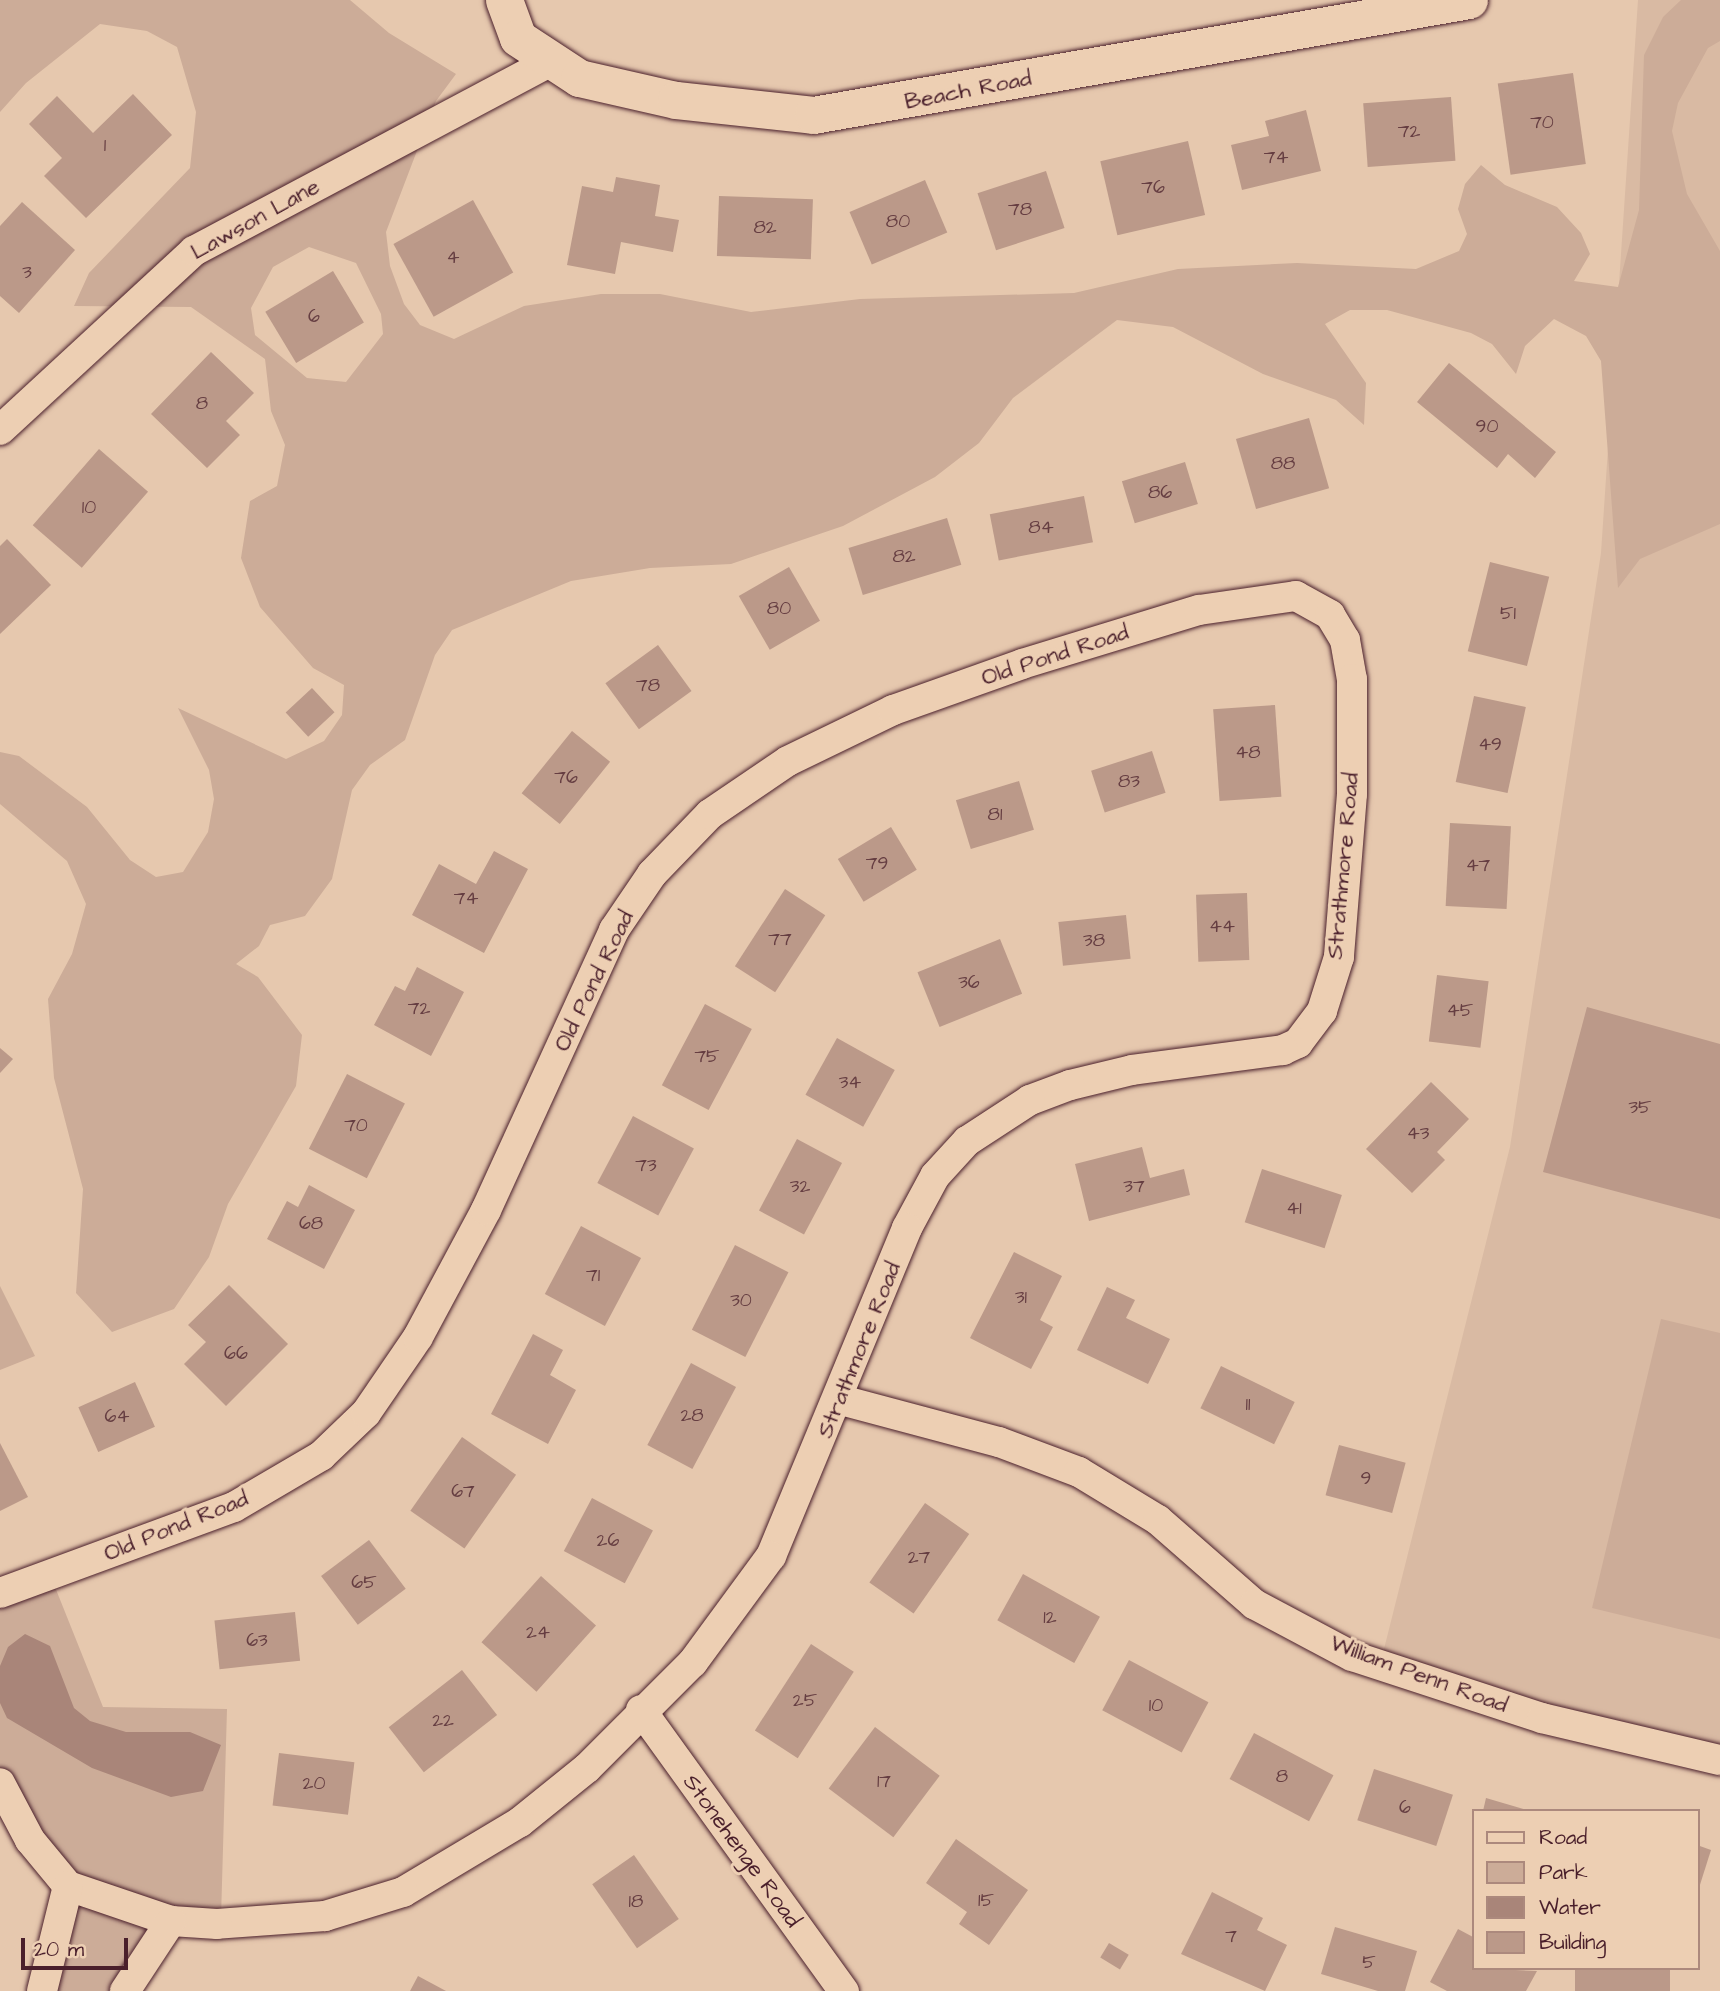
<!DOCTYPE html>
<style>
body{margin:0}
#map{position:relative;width:1720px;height:1991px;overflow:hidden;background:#e6c8ae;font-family:"Architects Daughter",sans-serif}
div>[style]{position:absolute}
.built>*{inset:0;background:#d9baa3}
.green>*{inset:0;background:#ccac98}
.water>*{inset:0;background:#a98579}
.building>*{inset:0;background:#bb9989;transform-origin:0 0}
.roads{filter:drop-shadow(0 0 2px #4a1f2b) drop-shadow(0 0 2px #4a1f2b)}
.minor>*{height:30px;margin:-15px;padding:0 15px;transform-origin:15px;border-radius:15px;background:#edcfb3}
.tertiary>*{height:37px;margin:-18.5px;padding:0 18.5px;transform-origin:18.5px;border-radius:18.5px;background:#edcfb3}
span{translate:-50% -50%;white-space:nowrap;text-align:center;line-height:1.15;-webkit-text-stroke:6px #edcfb3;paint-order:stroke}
.number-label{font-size:19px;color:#663e42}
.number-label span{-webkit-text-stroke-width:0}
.street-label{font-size:23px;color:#4a1f2b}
.legend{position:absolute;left:1472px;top:1809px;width:228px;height:161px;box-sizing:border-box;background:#edcfb3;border:2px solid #ac897d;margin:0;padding:9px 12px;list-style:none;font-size:21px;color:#4a1f2b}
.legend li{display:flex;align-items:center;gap:14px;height:35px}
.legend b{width:35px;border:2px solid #ac897d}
.scale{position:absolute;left:21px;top:1938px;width:107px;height:32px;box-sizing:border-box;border:4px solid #4a1f2b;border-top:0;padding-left:9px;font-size:21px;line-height:24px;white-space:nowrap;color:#4a1f2b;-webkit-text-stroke:5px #edcfb3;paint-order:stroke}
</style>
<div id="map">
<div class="built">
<div style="clip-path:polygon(1638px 0,1720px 0,1720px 1760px,1380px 1665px,1510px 1147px,1601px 553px)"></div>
</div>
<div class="green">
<div style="clip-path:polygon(evenodd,0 0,350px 0,389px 33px,456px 74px,436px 101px,386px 232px,390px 266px,404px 304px,420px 325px,454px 339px,524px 306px,601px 294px,660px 294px,751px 312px,860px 299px,1074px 293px,1178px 269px,1297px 263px,1416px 269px,1459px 251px,1467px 234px,1458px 209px,1465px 184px,1481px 165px,1505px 185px,1557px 207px,1581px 233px,1590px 254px,1574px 281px,1618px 287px,1639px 210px,1644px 55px,1663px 17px,1681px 0,1720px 0,1720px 41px,1708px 48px,1678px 103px,1672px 131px,1687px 194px,1720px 251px,1720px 524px,1640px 559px,1618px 588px,1601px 361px,1586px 336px,1554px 319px,1525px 346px,1516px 374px,1492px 344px,1471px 333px,1387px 310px,1350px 310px,1325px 324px,1366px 383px,1364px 425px,1336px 400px,1263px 374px,1173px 327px,1117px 320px,1013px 398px,979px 443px,935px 477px,843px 526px,731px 564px,650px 568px,571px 581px,452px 630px,435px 655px,405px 740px,370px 765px,352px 790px,332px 879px,305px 916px,270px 925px,259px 946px,236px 964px,258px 977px,302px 1035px,296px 1086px,228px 1204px,209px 1257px,174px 1309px,112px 1332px,76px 1293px,83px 1189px,54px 1078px,48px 999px,72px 954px,86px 904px,67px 861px,0 804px,0 752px,19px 756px,87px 807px,130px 860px,156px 877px,183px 872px,208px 832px,214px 799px,209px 770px,178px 708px,286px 759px,324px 741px,342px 715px,344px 685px,313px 668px,260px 607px,241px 558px,250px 501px,277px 486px,285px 445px,271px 411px,265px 359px,191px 307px,74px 306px,89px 273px,190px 168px,196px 112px,177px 47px,147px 31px,100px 24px,26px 83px,0 112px,0 0,309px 247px,356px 263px,381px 314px,383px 334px,346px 382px,307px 378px,255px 335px,251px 308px,273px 267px,309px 247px)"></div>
<div style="clip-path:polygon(0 1286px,35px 1356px,0 1370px)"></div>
<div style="clip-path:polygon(1661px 1319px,1720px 1333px,1720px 1639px,1592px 1608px)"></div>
<div style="clip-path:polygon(53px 1582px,103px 1707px,227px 1709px,221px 1918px,73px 1883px,0 1771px,0 1601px)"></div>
<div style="clip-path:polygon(68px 1886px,171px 1921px,125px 1991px,42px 1991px)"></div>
</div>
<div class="water">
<div style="clip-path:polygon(25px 1634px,50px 1646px,74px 1708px,90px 1721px,126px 1732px,190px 1732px,221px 1745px,203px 1791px,171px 1797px,92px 1768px,7px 1718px,0 1703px,0 1666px,8px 1647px)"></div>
</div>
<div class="building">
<div style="left:1573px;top:73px;width:92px;height:76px;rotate:82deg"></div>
<div style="clip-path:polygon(133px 94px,172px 135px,86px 218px,44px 176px,62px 158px,29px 124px,57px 96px,93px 133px)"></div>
<div style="left:1451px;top:97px;width:64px;height:88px;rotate:86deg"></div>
<div style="clip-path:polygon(1306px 110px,1321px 171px,1242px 190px,1231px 145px,1269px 136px,1265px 121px)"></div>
<div style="left:1188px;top:141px;width:76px;height:90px;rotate:77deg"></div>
<div style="left:1046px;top:171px;width:60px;height:72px;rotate:72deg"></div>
<div style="clip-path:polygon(616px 177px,660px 185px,655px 216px,679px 220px,673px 252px,621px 242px,615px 274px,567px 265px,582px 186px,613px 192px)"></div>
<div style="left:925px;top:180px;width:57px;height:82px;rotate:67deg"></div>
<div style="left:719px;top:196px;width:94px;height:60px;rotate:2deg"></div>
<div style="left:473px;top:200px;width:83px;height:91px;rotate:61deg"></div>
<div style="clip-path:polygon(22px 202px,75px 250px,19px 313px,0 296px,0 226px)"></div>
<div style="left:333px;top:271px;width:60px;height:79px;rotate:59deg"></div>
<div style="clip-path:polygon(211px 352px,254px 393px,226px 421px,240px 435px,207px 468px,151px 414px)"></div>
<div style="clip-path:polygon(1449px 363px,1556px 452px,1535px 478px,1508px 454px,1497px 468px,1417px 402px)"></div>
<div style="left:1309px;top:418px;width:73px;height:76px;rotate:74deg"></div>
<div style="left:99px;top:449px;width:65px;height:101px;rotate:41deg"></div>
<div style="left:1185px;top:462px;width:44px;height:66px;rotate:73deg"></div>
<div style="left:1084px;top:496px;width:47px;height:96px;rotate:79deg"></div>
<div style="left:947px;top:518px;width:49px;height:103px;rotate:73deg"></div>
<div style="clip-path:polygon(7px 539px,51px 585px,0 634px,0 546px)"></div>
<div style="left:1490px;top:562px;width:61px;height:92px;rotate:14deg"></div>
<div style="left:789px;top:567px;width:62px;height:58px;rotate:60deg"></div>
<div style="left:658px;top:645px;width:57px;height:65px;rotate:54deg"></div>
<div style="left:312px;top:688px;width:33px;height:36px;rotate:47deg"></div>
<div style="left:1474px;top:696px;width:53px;height:88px;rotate:12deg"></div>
<div style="left:1275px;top:705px;width:92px;height:62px;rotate:86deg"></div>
<div style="left:572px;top:731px;width:49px;height:80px;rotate:39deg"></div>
<div style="left:1152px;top:751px;width:44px;height:64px;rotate:72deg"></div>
<div style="left:1019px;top:781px;width:51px;height:66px;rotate:73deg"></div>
<div style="left:1450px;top:823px;width:61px;height:83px;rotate:3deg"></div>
<div style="left:891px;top:827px;width:50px;height:62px;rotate:59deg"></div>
<div style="clip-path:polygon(494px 851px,528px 869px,484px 953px,412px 915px,439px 864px,476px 884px)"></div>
<div style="left:785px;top:889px;width:48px;height:92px;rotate:33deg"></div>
<div style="left:1247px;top:893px;width:67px;height:51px;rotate:88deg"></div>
<div style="left:1126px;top:915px;width:44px;height:68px;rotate:84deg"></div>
<div style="left:1000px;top:939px;width:59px;height:89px;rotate:68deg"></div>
<div style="clip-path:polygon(417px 967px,464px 992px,431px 1056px,374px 1025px,395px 986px,405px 991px)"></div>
<div style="left:1437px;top:975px;width:52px;height:67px;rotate:7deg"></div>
<div style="left:705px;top:1004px;width:53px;height:92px;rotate:28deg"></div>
<div style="clip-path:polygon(1587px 1007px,1720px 1044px,1720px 1219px,1543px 1172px)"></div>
<div style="left:837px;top:1038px;width:66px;height:65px;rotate:29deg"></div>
<div style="clip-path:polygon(0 1048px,13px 1059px,0 1073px)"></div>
<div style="left:347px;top:1074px;width:65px;height:84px;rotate:27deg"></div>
<div style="clip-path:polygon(1431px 1082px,1469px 1119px,1437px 1152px,1445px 1160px,1412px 1193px,1366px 1149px)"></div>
<div style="left:633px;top:1116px;width:69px;height:76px;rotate:28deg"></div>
<div style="left:797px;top:1139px;width:51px;height:81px;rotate:28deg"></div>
<div style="clip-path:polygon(1142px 1147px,1150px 1178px,1184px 1169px,1190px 1195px,1089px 1221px,1075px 1164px)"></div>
<div style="left:1262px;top:1169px;width:84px;height:56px;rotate:18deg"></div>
<div style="clip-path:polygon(309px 1185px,355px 1210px,324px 1269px,267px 1239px,287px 1201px,298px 1207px)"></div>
<div style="left:581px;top:1226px;width:68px;height:77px;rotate:28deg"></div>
<div style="left:735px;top:1245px;width:60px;height:95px;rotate:27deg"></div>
<div style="clip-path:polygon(1014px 1252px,1062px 1276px,1040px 1320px,1053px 1327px,1031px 1369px,970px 1338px)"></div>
<div style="clip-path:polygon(229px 1285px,288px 1344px,226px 1406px,184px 1364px,206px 1342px,188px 1325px)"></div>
<div style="clip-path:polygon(1107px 1287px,1135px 1300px,1126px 1318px,1170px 1339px,1148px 1384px,1077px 1350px)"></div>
<div style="clip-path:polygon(533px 1334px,563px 1350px,550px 1375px,576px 1390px,548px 1444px,491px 1414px)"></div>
<div style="left:691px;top:1363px;width:51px;height:93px;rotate:28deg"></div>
<div style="left:1221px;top:1366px;width:82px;height:47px;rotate:26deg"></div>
<div style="left:135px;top:1382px;width:49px;height:62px;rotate:66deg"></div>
<div style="left:462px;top:1437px;width:66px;height:90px;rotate:35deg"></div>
<div style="clip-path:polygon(0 1443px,28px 1497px,0 1511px)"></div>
<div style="left:1339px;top:1445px;width:69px;height:52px;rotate:15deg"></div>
<div style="left:592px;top:1498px;width:69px;height:60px;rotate:28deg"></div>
<div style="left:925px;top:1503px;width:54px;height:97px;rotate:35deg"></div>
<div style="left:369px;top:1540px;width:61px;height:60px;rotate:53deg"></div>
<div style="left:1023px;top:1574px;width:88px;height:53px;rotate:29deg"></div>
<div style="left:541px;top:1576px;width:74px;height:89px;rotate:42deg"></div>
<div style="left:295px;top:1612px;width:49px;height:81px;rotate:84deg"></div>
<div style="left:811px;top:1644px;width:51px;height:103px;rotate:33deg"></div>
<div style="left:1129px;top:1660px;width:90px;height:57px;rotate:28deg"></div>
<div style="left:462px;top:1670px;width:57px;height:93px;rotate:52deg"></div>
<div style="left:875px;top:1727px;width:81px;height:77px;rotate:37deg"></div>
<div style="left:1254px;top:1733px;width:90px;height:52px;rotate:28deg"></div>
<div style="left:279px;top:1753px;width:76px;height:53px;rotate:7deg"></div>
<div style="left:1374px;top:1769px;width:83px;height:54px;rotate:18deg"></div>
<div style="clip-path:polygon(1486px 1798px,1527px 1810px,1527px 1811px,1483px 1811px)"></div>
<div style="clip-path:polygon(956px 1839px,1028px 1890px,989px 1945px,959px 1924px,967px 1912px,926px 1883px)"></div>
<div style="clip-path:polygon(1697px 1845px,1711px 1850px,1698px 1891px,1697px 1891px)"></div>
<div style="left:634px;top:1855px;width:78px;height:51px;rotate:55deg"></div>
<div style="clip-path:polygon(1212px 1892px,1263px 1918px,1257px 1930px,1287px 1945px,1265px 1991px,1181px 1954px)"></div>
<div style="clip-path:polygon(1335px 1927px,1417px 1951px,1405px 1991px,1378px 1991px,1321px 1974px)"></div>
<div style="clip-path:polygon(1458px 1929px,1473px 1937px,1473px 1968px,1537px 1971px,1526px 1991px,1447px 1991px,1430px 1982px)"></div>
<div style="left:1109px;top:1943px;width:23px;height:17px;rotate:31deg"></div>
<div style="left:1575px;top:1968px;width:95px;height:23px"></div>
<div style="clip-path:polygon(418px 1976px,446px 1991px,410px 1991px)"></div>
</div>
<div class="roads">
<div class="minor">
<div style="left:0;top:430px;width:264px;rotate:-42.7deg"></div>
<div style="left:194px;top:251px;width:402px;rotate:-28deg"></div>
<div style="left:841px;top:1400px;width:163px;rotate:14.9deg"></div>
<div style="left:999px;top:1442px;width:85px;rotate:20.6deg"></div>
<div style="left:1079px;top:1472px;width:92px;rotate:31.3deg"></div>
<div style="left:1158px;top:1520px;width:128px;rotate:41.2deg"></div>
<div style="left:1254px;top:1604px;width:111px;rotate:28deg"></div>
<div style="left:1352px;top:1656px;width:200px;rotate:18.1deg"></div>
<div style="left:1542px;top:1718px;width:183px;rotate:13.3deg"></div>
<div style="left:0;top:1593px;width:249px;rotate:-20.2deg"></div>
<div style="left:234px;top:1507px;width:101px;rotate:-30.4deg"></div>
<div style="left:321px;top:1456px;width:62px;rotate:-43.7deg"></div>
<div style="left:366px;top:1413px;width:92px;rotate:-55.6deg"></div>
<div style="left:418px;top:1337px;width:144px;rotate:-61.8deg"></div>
<div style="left:486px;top:1210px;width:308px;rotate:-65.4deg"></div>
<div style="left:614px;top:930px;width:68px;rotate:-55.8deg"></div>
<div style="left:652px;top:874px;width:83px;rotate:-46deg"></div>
<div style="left:710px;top:814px;width:94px;rotate:-34.2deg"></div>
<div style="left:788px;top:761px;width:117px;rotate:-25.9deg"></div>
<div style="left:893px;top:710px;width:137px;rotate:-19.6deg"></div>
<div style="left:1022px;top:664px;width:185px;rotate:-17deg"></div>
<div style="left:1199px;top:610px;width:98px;rotate:-8.2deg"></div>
<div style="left:1296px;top:596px;width:39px;rotate:29deg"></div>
<div style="left:1330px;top:615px;width:29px;rotate:59deg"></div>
<div style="left:1345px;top:640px;width:40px;rotate:80deg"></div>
<div style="left:1352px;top:679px;width:115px;rotate:90deg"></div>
<div style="left:1352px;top:794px;width:164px;rotate:94.6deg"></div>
<div style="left:1339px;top:957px;width:57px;rotate:107.5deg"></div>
<div style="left:1322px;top:1011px;width:40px;rotate:127deg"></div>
<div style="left:1298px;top:1043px;width:17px;rotate:155deg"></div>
<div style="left:1283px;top:1050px;width:152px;rotate:172.5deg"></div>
<div style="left:1132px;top:1070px;width:64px;rotate:166.4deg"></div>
<div style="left:1070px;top:1085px;width:43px;rotate:159.4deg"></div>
<div style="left:1030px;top:1100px;width:75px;rotate:146.9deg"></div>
<div style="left:967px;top:1141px;width:47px;rotate:132.4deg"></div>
<div style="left:935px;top:1176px;width:59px;rotate:118.3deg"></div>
<div style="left:907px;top:1228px;width:355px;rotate:112.5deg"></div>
<div style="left:771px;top:1556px;width:132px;rotate:126.3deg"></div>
<div style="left:693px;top:1662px;width:150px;rotate:135deg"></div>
<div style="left:587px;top:1768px;width:86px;rotate:141.1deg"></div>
<div style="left:520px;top:1822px;width:136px;rotate:149.1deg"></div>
<div style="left:403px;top:1892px;width:82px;rotate:162.9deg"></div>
<div style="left:325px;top:1916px;width:108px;rotate:175.8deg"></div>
<div style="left:217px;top:1924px;width:46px;rotate:-176.3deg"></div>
<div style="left:171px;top:1921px;width:109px;rotate:-161.2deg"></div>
<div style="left:68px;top:1886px;width:60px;rotate:-129.6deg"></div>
<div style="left:30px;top:1840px;width:64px;rotate:-117.8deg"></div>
<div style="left:641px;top:1710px;width:347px;rotate:54.2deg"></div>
<div style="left:42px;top:1991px;width:108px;rotate:-76.1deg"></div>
<div style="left:125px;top:1991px;width:84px;rotate:-56.7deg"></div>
</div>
<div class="tertiary">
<div style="left:504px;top:0;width:40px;rotate:69.8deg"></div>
<div style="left:518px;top:38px;width:73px;rotate:33.3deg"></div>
<div style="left:579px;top:78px;width:99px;rotate:12.8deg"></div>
<div style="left:676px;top:100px;width:138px;rotate:6.2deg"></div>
<div style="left:813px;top:115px;width:666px;rotate:-9.94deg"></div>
</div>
</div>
<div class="number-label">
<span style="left:1542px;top:123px">70</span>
<span style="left:1409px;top:132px">72</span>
<span style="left:105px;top:146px">1</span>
<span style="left:1276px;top:158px">74</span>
<span style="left:1153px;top:188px">76</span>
<span style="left:1020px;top:210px">78</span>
<span style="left:898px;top:222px">80</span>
<span style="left:765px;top:228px">82</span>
<span style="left:453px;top:258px">4</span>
<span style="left:27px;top:273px">3</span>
<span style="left:314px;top:317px">6</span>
<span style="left:202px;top:404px">8</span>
<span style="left:1487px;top:427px">90</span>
<span style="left:1283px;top:464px">88</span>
<span style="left:1160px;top:493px">86</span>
<span style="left:89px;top:508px">10</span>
<span style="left:1041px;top:528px">84</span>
<span style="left:904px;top:557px">82</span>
<span style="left:779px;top:609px">80</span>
<span style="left:1508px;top:614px">51</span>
<span style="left:648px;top:686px">78</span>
<span style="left:1490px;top:745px">49</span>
<span style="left:1248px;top:753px">48</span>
<span style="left:566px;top:778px">76</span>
<span style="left:1129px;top:782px">83</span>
<span style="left:995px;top:815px">81</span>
<span style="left:877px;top:864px">79</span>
<span style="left:1478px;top:866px">47</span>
<span style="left:466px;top:899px">74</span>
<span style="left:1222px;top:927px">44</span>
<span style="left:780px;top:940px">77</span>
<span style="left:1094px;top:941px">38</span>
<span style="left:969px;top:983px">36</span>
<span style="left:419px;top:1009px">72</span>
<span style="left:1460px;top:1011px">45</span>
<span style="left:707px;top:1057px">75</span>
<span style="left:850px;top:1083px">34</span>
<span style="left:1640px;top:1108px">35</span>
<span style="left:356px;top:1126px">70</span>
<span style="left:1418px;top:1134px">43</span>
<span style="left:646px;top:1166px">73</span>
<span style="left:800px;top:1187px">32</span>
<span style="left:1134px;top:1187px">37</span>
<span style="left:1294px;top:1209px">41</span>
<span style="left:311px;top:1224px">68</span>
<span style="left:593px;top:1276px">71</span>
<span style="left:1021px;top:1298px">31</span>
<span style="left:741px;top:1301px">30</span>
<span style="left:236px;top:1354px">66</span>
<span style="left:1248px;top:1405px">11</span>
<span style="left:692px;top:1416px">28</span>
<span style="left:117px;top:1417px">64</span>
<span style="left:1366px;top:1479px">9</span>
<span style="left:463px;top:1492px">67</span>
<span style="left:608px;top:1541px">26</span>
<span style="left:919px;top:1558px">27</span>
<span style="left:364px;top:1583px">65</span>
<span style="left:1050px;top:1618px">12</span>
<span style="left:538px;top:1633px">24</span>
<span style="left:257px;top:1641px">63</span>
<span style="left:805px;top:1701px">25</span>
<span style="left:1156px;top:1706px">10</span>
<span style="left:443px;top:1721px">22</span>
<span style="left:1282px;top:1777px">8</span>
<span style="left:884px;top:1782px">17</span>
<span style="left:314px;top:1784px">20</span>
<span style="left:1405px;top:1808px">6</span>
<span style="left:986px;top:1901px">15</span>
<span style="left:636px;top:1902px">18</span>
<span style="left:1231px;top:1937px">7</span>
<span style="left:1369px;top:1963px">5</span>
</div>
<div class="street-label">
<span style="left:968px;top:90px;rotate:-11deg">Beach Road</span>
<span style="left:255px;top:219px;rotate:-29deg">Lawson Lane</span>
<span style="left:1055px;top:655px;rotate:-18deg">Old Pond Road</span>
<span style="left:1343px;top:866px;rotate:-85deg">Strathmore Road</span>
<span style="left:594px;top:981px;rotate:-64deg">Old Pond Road</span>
<span style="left:859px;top:1350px;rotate:-68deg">Strathmore Road</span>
<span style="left:176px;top:1526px;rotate:-22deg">Old Pond Road</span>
<span style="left:1419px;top:1674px;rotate:20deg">William Penn Road</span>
<span style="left:742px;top:1851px;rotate:54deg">Stonehenge Road</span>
</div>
<ul class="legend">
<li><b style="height:9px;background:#edcfb3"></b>Road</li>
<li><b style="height:19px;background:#ccac98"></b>Park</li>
<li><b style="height:19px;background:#a98579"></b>Water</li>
<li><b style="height:19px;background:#bb9989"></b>Building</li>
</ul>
<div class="scale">20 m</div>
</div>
